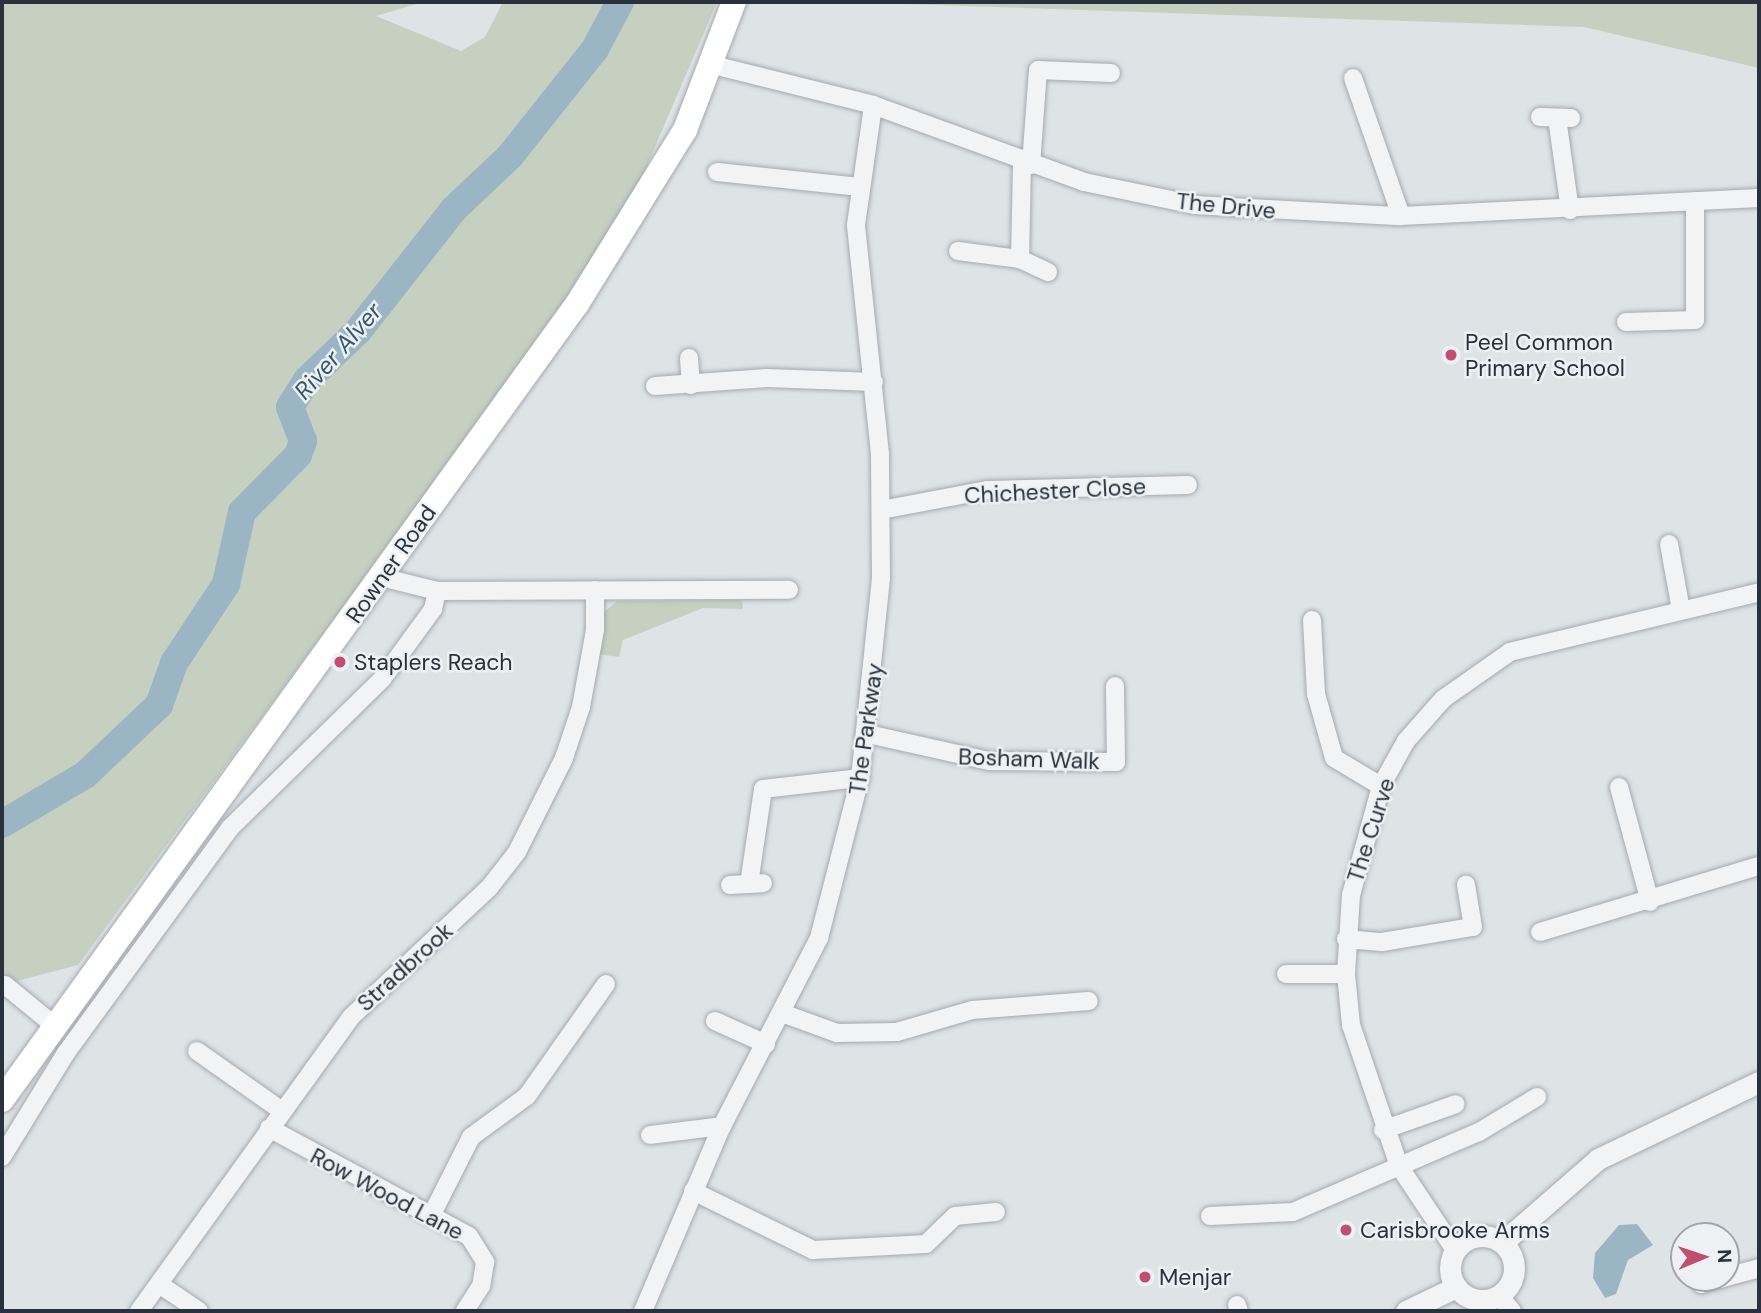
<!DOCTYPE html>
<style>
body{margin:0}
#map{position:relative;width:1761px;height:1313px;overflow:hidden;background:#dee3e6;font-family:"DM Sans",sans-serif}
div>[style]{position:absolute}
.green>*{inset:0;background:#c6d0c0}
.water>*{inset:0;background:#9cb5c4}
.river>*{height:28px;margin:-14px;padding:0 14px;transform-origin:14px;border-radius:14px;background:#9cb5c4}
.roads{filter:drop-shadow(0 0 2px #a4aab0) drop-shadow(0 0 2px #a4aab0)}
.minor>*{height:18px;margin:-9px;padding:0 9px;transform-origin:9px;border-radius:9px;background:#f1f3f5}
.tertiary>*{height:21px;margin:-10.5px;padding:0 10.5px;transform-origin:10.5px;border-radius:10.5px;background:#f1f3f5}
.tertiary>.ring{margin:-10.5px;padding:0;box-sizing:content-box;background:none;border:21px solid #f1f3f5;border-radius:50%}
.secondary>*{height:24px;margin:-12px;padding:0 12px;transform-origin:12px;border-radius:12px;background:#fff}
.dots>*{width:19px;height:19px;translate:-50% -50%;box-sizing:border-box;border:4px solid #edf1f4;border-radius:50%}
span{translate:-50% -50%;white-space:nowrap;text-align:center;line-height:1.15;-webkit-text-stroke:5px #edf1f4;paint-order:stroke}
.street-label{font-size:23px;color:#29323c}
.poi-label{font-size:23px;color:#29323c}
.left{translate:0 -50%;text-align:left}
.water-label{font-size:24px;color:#37566c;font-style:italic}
.frame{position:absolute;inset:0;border:4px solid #29323c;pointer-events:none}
.north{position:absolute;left:1670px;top:1222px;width:70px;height:70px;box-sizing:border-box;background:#edf1f4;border:2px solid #9fa5aa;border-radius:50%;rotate:88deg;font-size:19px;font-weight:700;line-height:28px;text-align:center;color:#29323c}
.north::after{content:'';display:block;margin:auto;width:24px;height:32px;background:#c14d70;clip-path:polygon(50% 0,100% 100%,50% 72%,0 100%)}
</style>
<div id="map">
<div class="green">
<div style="clip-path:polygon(2px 2px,423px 2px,376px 16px,461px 51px,485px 37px,503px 2px,717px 2px,617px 236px,78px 965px,2px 985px)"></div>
<div style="clip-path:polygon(845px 2px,1759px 2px,1759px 68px,1584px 27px)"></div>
<div style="clip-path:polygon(742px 600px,743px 609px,703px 608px,623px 640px,619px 657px,597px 654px,604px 612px,617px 601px)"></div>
</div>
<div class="water">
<div style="clip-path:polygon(1637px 1224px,1653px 1245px,1628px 1260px,1616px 1294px,1605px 1298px,1593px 1278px,1595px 1253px,1619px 1225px)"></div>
</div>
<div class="river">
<div style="left:2px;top:824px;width:96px;rotate:-30.6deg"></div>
<div style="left:85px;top:775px;width:102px;rotate:-43.4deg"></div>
<div style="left:159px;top:705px;width:45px;rotate:-70.3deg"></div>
<div style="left:174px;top:663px;width:95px;rotate:-56.6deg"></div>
<div style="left:226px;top:584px;width:74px;rotate:-77.5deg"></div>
<div style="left:242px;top:512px;width:80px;rotate:-45.5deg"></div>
<div style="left:298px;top:455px;width:15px;rotate:-70deg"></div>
<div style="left:303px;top:441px;width:36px;rotate:-111deg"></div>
<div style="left:290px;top:407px;width:32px;rotate:-58deg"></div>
<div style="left:307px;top:380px;width:71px;rotate:-43.9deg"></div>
<div style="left:358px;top:331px;width:155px;rotate:-51.8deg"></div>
<div style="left:454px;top:209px;width:77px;rotate:-43.4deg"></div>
<div style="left:510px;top:156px;width:137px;rotate:-51.5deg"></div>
<div style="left:595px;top:49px;width:53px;rotate:-62deg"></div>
</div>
<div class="roads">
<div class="minor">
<div style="left:713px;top:65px;width:165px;rotate:14deg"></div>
<div style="left:873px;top:105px;width:225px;rotate:20deg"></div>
<div style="left:1084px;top:182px;width:113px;rotate:11.7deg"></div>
<div style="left:1195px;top:205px;width:206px;rotate:3.1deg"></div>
<div style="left:1401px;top:216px;width:358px;rotate:-2.9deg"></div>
<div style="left:1353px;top:78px;width:146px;rotate:70.8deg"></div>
<div style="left:1540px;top:117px;width:31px;rotate:2deg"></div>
<div style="left:1557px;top:118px;width:93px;rotate:82deg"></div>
<div style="left:1031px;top:165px;width:95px;rotate:-85.8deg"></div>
<div style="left:1038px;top:70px;width:73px;rotate:2.4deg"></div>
<div style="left:717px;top:172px;width:144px;rotate:6deg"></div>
<div style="left:958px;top:251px;width:63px;rotate:7.4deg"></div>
<div style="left:1020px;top:259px;width:31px;rotate:25deg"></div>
<div style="left:1020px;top:259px;width:97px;rotate:-88.8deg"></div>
<div style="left:1626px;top:322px;width:69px;rotate:-1.7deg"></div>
<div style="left:1695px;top:320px;width:119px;rotate:-90deg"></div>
<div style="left:689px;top:358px;width:27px;rotate:86deg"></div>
<div style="left:655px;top:386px;width:112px;rotate:-4.1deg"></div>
<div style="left:767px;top:378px;width:107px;rotate:2.1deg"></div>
<div style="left:881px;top:510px;width:109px;rotate:-10.6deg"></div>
<div style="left:988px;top:490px;width:200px;rotate:-1.4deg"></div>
<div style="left:1669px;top:544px;width:67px;rotate:79.7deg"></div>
<div style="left:381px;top:577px;width:58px;rotate:14deg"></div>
<div style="left:437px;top:591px;width:352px;rotate:-0.2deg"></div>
<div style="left:1312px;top:620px;width:74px;rotate:86.9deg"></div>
<div style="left:1316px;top:694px;width:66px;rotate:74.3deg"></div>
<div style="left:1334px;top:758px;width:55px;rotate:30.8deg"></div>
<div style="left:868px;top:734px;width:124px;rotate:12.6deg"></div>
<div style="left:989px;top:761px;width:127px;rotate:0.5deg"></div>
<div style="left:1116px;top:762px;width:76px;rotate:-90.8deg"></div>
<div style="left:1619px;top:787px;width:119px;rotate:74.9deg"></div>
<div style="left:749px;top:884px;width:96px;rotate:-81.6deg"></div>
<div style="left:763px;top:789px;width:98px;rotate:-6.5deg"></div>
<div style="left:730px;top:885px;width:33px;rotate:-3deg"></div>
<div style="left:1540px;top:932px;width:229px;rotate:-16.8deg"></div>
<div style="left:1346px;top:939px;width:36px;rotate:5deg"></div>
<div style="left:1382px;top:942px;width:92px;rotate:-9.4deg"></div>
<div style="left:1473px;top:927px;width:43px;rotate:-99.5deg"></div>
<div style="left:1286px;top:974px;width:60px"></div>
<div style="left:5px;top:985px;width:65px;rotate:39.4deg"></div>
<div style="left:782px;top:1013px;width:59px;rotate:20deg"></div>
<div style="left:837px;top:1033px;width:60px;rotate:-1deg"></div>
<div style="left:897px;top:1032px;width:78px;rotate:-16.3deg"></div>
<div style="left:972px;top:1010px;width:117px;rotate:-4.4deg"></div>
<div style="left:715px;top:1021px;width:56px;rotate:24.3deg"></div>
<div style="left:197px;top:1051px;width:104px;rotate:35.2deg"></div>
<div style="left:269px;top:1128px;width:227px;rotate:28.4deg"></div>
<div style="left:469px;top:1236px;width:31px;rotate:58deg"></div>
<div style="left:485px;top:1262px;width:24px;rotate:99deg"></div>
<div style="left:481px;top:1286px;width:30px;rotate:123deg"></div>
<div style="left:1383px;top:1130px;width:77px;rotate:-19.6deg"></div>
<div style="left:650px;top:1135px;width:73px;rotate:-7.1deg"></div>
<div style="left:2px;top:1157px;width:122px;rotate:-58.4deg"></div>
<div style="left:66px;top:1053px;width:278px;rotate:-53.9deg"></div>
<div style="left:230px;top:828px;width:213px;rotate:-44.4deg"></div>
<div style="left:382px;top:679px;width:87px;rotate:-53.9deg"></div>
<div style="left:433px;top:609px;width:18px;rotate:-77deg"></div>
<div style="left:693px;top:1191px;width:134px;rotate:26.2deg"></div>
<div style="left:813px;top:1250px;width:113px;rotate:-3deg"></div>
<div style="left:926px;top:1244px;width:40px;rotate:-44deg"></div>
<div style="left:955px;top:1216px;width:41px;rotate:-5.6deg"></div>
<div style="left:431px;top:1216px;width:89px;rotate:-63.1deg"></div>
<div style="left:471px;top:1137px;width:69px;rotate:-36.2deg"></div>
<div style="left:527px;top:1096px;width:137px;rotate:-54.8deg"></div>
<div style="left:1210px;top:1216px;width:83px;rotate:-2.8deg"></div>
<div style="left:1293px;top:1212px;width:202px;rotate:-23.3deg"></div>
<div style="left:1479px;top:1132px;width:68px;rotate:-31.1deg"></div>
<div style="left:1455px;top:1250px;width:101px;rotate:-123.7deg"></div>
<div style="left:1399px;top:1166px;width:149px;rotate:-108.8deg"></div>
<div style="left:1351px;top:1025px;width:51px;rotate:-95.6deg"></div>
<div style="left:1346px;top:974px;width:79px;rotate:-86.4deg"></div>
<div style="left:1351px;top:895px;width:113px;rotate:-74.6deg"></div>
<div style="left:1381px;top:786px;width:51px;rotate:-60.9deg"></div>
<div style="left:1406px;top:741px;width:56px;rotate:-48.6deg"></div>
<div style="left:1443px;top:699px;width:82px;rotate:-35deg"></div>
<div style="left:1510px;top:652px;width:256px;rotate:-13.5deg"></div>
<div style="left:1726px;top:1277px;width:34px;rotate:-15deg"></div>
<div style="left:159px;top:1284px;width:48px;rotate:34deg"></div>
<div style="left:1701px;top:1284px;width:23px;rotate:-15deg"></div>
<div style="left:1499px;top:1296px;width:20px;rotate:49deg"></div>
<div style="left:1237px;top:1305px;width:6px;rotate:72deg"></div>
<div style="left:139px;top:1311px;width:362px;rotate:-54.2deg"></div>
<div style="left:351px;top:1017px;width:189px;rotate:-43.1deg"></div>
<div style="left:489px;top:888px;width:46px;rotate:-52.1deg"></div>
<div style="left:517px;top:852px;width:105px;rotate:-63.4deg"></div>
<div style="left:564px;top:758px;width:54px;rotate:-71.6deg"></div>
<div style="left:581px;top:707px;width:78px;rotate:-79.7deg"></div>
<div style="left:595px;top:630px;width:40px;rotate:-90deg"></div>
<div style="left:643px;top:1311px;width:201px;rotate:-66.9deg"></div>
<div style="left:722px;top:1126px;width:212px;rotate:-62.7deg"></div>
<div style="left:819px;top:938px;width:165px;rotate:-75.6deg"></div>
<div style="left:860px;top:778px;width:201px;rotate:-84deg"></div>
<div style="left:881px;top:578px;width:124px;rotate:-90.5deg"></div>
<div style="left:880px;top:454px;width:230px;rotate:-96deg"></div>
<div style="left:856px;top:225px;width:121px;rotate:-81.9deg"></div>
</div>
<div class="tertiary">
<div class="ring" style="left:1450px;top:1236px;width:43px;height:43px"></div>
<div style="left:1503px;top:1242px;width:126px;rotate:-41.1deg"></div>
<div style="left:1598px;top:1159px;width:178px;rotate:-25.6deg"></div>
<div style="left:1406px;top:1311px;width:55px;rotate:-25.6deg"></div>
</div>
<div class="secondary">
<div style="left:2px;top:1100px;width:982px;rotate:-54.16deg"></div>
<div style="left:577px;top:304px;width:205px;rotate:-58.2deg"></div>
<div style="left:685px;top:130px;width:137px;rotate:-69.1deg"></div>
</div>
</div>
<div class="dots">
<div style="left:1451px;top:355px;background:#c14d70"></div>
<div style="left:340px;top:662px;background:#c14d70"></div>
<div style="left:1346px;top:1230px;background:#c14d70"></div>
<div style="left:1145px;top:1277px;background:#c14d70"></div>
</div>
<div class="street-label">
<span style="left:1226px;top:206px;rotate:6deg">The Drive</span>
<span style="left:1055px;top:491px;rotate:-3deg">Chichester Close</span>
<span style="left:391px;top:564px;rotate:-55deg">Rowner Road</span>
<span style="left:866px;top:729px;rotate:-82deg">The Parkway</span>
<span style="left:1029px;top:759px;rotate:2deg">Bosham Walk</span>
<span style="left:1371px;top:830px;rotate:-72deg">The Curve</span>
<span style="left:405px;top:967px;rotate:-42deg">Stradbrook</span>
<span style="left:387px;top:1194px;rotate:28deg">Row Wood Lane</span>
</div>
<div class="poi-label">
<span class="left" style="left:1465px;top:355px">Peel Common<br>Primary School</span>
<span class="left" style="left:354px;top:662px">Staplers Reach</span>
<span class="left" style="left:1360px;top:1230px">Carisbrooke Arms</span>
<span class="left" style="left:1159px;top:1277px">Menjar</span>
</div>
<div class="water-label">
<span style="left:338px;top:351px;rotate:-49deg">River Alver</span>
</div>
<div class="frame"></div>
<div class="north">N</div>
</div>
